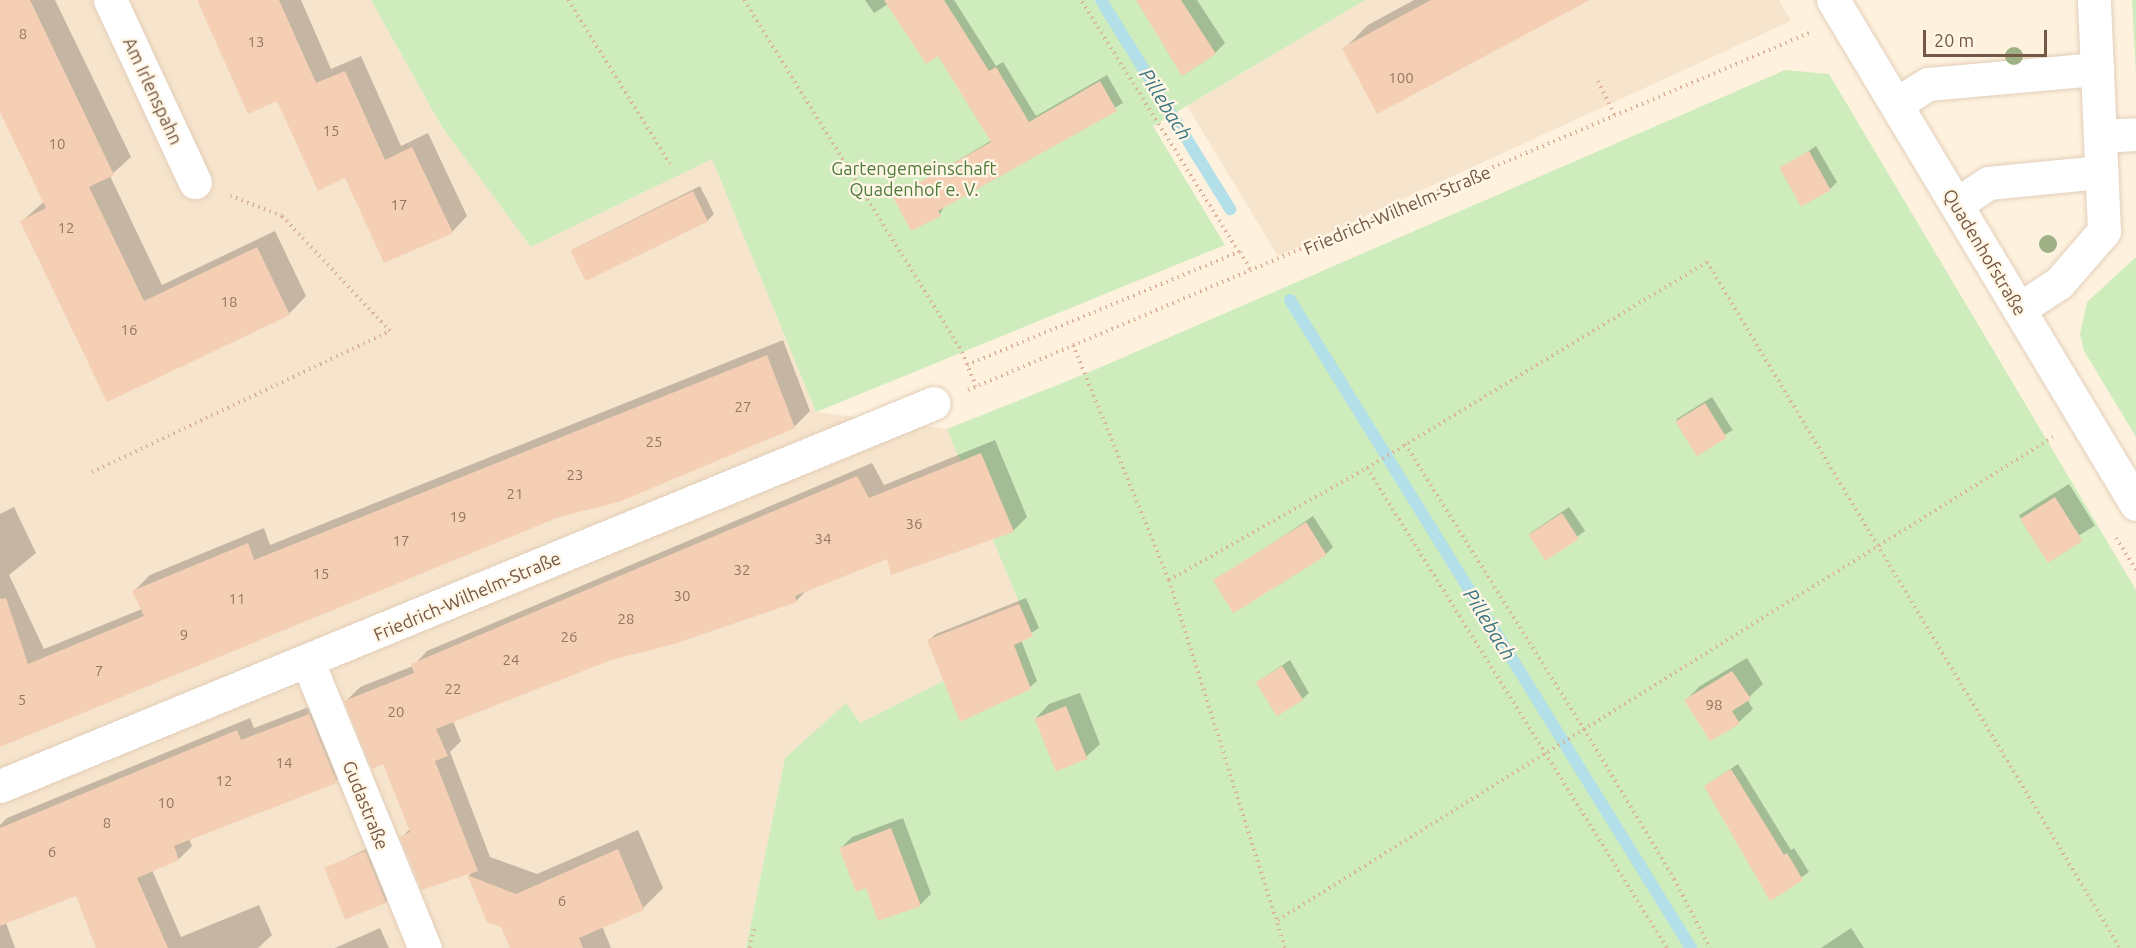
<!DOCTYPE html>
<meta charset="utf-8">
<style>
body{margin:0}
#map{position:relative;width:2136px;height:948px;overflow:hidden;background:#fef2de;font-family:Ubuntu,sans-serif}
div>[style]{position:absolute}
.residential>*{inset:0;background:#f6e4cc}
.green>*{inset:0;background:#ceecbc}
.shadow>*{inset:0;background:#0003;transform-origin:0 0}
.stream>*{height:12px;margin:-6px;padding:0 6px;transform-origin:6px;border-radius:6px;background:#b2dfe8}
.building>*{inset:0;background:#f5cfb4;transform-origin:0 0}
.path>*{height:4px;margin-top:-2px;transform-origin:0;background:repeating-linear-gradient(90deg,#dab297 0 1.5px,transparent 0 6px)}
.roads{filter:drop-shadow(0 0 2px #e2ceba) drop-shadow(0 0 2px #e2ceba)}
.minor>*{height:33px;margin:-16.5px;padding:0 16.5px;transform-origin:16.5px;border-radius:16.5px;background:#fff}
.trees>*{width:18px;height:18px;margin:-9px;border-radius:50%;background:#9db185}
span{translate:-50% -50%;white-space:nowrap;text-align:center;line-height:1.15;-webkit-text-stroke:4.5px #fff6e6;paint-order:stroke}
.number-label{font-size:15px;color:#957561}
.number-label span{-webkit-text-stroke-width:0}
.street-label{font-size:18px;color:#755745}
.park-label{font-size:18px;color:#4d7c3c}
.water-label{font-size:20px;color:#3b7683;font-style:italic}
.scale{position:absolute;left:1923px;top:30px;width:124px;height:27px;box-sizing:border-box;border:3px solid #755745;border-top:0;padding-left:8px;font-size:18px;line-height:21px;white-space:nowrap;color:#755745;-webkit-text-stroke:4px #fff6e6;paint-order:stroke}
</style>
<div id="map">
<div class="residential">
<div style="clip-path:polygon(0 0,371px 0,442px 127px,531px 247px,712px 159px,816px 412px,947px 429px,1033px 636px,860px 723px,846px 704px,785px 758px,746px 948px,0 948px)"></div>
<div style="clip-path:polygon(1365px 0,1779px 0,1791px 21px,1278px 256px,1187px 106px)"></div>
</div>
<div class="green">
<div style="clip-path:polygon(371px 0,1365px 0,1153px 126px,1225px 245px,816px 412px,712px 159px,531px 247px,442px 127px)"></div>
<div style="clip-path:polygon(2132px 0,2136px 0,2136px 74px)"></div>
<div style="clip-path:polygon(1785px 70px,1829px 74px,2136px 590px,2136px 948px,746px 948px,785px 758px,846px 703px,860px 723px,1033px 636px,947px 429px,1085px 374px)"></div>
<div style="clip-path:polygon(2136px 257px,2136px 437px,2084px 351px,2080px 334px,2087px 302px)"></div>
</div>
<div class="shadow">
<div style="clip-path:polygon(0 0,55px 0,131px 157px,110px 176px,162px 285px,275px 231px,306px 296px,289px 314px,108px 400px,22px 221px,45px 201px,0 107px)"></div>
<div style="clip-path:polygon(199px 0,301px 0,331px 69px,361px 56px,401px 146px,428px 133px,467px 216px,452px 232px,346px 176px,278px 99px)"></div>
<div style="clip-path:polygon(865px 0,954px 0,996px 66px,1003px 62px,1036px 116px,1107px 75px,1123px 103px,945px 205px,940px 214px,895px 198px,992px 140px,939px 54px,888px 4px,874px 13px)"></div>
<div style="clip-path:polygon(1136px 0,1197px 0,1225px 43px,1215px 53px)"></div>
<div style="clip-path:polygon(1414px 0,1587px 0,1344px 49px,1368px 25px)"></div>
<div style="clip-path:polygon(1816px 146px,1837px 182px,1830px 189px,1781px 169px)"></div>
<div style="clip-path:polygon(700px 186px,714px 214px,707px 221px,572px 250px)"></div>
<div style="clip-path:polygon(783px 340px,810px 411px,794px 427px,558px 516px,0 745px,0 514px,14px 507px,36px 553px,9px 575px,44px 649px,142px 609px,134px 591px,150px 575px,264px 528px,270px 545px)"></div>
<div style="left:1712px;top:397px;width:39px;height:42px;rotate:58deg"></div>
<div style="clip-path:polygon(995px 440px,1027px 517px,1013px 531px,888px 557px,809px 588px,796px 601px,611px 658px,453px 721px,461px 741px,450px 752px,490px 857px,537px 874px,638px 830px,663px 888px,643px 908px,602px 926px,611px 948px,511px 948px,502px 926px,468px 876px,474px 871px,402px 837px,410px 829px,384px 762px,346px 701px,360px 687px,413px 666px,427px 651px,872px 463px,884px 485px)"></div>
<div style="left:2069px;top:484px;width:49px;height:59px;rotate:58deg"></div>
<div style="left:1569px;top:507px;width:29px;height:48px;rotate:56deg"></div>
<div style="clip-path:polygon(1313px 516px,1333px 547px,1326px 554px,1216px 582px)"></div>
<div style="clip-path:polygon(1026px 598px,1039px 628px,1021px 640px,1037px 681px,1030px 687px,929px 640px,936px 634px)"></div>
<div style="clip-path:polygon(1747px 658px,1763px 684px,1747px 699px,1753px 709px,1739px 722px,1686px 700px,1700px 686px)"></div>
<div style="clip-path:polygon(1290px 660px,1309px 693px,1302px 699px,1257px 682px)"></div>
<div style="clip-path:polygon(1080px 693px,1100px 744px,1086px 757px,1036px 718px,1049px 704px)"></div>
<div style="clip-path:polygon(322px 702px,349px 768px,336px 781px,189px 839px,192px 846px,179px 859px,152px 870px,181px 937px,259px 905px,272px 935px,258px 948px,98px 948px,77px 894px,0 844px,0 825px,7px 818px,250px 718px,254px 728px)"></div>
<div style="clip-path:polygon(1738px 764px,1791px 850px,1794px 848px,1809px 872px,1770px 898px,1705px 786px)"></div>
<div style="clip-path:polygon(903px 818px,931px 894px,920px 905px,867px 886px,841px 848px,852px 837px)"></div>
<div style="clip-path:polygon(372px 846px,392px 895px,386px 902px,347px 916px,326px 869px)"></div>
<div style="clip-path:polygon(0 906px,15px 948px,0 948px)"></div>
<div style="clip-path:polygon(380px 928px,389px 948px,335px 948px)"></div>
<div style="clip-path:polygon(1851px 928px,1864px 948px,1821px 948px)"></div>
</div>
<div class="stream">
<div style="left:1101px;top:0;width:246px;rotate:58.3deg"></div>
<div style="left:1290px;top:300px;width:762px;rotate:58.25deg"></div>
</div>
<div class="building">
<div style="clip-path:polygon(0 0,30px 0,114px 175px,89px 187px,144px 301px,257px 247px,290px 315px,107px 402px,20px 221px,46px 208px,0 112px)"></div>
<div style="clip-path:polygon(197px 0,279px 0,316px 83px,345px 71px,385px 160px,412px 147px,453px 233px,384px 263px,345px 178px,318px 191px,277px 101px,248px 114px)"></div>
<div style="clip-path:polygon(884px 0,944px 0,989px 71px,996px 67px,1029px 122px,1100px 81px,1117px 111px,938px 211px,941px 216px,911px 231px,893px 197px,991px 142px,938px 56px,926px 64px)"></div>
<div style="clip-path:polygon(1136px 0,1181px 0,1216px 54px,1182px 76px)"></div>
<div style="clip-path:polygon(1431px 0,1590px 0,1377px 114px,1342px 48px)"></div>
<div style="left:1809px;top:151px;width:45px;height:34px;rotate:61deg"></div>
<div style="left:693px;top:191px;width:34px;height:136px;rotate:64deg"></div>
<div style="clip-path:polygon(767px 355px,795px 428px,619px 502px,559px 517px,0 747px,0 599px,6px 598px,28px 664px,144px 616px,132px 591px,248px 543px,254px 560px)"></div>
<div style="left:1705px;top:403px;width:41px;height:35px;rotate:58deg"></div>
<div style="clip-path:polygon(981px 453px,1014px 532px,891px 575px,887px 559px,795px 596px,797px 602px,671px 645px,611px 660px,436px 729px,448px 756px,435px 761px,478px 871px,422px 890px,400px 837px,410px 832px,383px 764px,372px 769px,344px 701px,414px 673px,411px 664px,857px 476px,869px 498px)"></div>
<div style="left:2055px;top:497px;width:52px;height:41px;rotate:58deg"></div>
<div style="left:1562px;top:513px;width:31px;height:40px;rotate:57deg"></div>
<div style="left:1306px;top:522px;width:39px;height:110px;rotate:58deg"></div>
<div style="clip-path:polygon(1019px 604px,1033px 636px,1014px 645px,1031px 689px,960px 722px,927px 640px)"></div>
<div style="left:1282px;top:666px;width:40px;height:31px;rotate:58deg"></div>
<div style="clip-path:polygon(1732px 671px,1751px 699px,1732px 711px,1740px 724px,1710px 741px,1684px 700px)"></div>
<div style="left:1066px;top:706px;width:57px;height:34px;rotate:68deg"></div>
<div style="clip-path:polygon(309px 714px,337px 783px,174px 846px,179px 860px,137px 878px,168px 948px,96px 948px,76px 896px,0 926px,0 828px,237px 730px,241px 740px)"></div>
<div style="clip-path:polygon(1731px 769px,1784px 855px,1787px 853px,1803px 880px,1770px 901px,1704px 786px)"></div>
<div style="clip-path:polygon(891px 828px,921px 906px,878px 921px,866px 888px,856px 892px,839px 848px)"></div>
<div style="clip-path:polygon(618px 849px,644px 910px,579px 938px,583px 948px,510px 948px,501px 927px,487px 922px,467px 875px,516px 894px)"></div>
<div style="left:365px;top:851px;width:56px;height:44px;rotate:68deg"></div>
</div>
<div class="path">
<div style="left:568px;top:0;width:193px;rotate:58.1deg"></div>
<div style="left:744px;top:0;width:414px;rotate:58.2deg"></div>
<div style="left:962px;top:352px;width:37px;rotate:68deg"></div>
<div style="left:1598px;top:81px;width:39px;rotate:64deg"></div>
<div style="left:1240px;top:252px;width:23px;rotate:59deg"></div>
<div style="left:1073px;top:345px;width:254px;rotate:67.8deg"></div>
<div style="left:1169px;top:580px;width:386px;rotate:72.5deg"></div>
<div style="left:967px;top:365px;width:295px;rotate:-22.6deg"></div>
<div style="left:1239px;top:252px;width:297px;rotate:-122.1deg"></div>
<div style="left:968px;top:390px;width:914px;rotate:-23deg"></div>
<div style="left:1405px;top:444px;width:337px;rotate:57.9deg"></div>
<div style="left:1584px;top:729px;width:175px;rotate:59deg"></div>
<div style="left:1674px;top:879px;width:78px;rotate:62.4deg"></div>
<div style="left:1367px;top:468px;width:566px;rotate:57.99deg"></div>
<div style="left:92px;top:472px;width:330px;rotate:-25.3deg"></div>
<div style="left:390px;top:331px;width:158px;rotate:-133.2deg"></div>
<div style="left:282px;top:216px;width:55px;rotate:-158.6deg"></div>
<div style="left:2116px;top:538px;width:38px;rotate:58deg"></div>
<div style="left:1169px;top:580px;width:227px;rotate:-29.5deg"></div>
<div style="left:1367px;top:468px;width:398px;rotate:-31.2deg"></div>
<div style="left:1707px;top:262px;width:801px;rotate:58.95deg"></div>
<div style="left:1278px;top:920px;width:913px;rotate:-31.93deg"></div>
<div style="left:750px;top:948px;width:21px;rotate:-79deg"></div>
</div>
<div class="roads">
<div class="minor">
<div style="left:110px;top:0;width:201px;rotate:65deg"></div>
<div style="left:1833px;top:0;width:588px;rotate:58.99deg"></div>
<div style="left:1896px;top:104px;width:38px;rotate:-32deg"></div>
<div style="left:1928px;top:84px;width:170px;rotate:-5.1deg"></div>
<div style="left:2100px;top:136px;width:36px;rotate:-3deg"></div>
<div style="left:1957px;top:204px;width:37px;rotate:-34deg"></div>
<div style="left:1988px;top:183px;width:114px;rotate:-5.6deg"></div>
<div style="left:2019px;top:309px;width:48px;rotate:-33deg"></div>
<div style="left:2059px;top:283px;width:69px;rotate:-49.1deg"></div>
<div style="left:2104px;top:231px;width:231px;rotate:-92.5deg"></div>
<div style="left:308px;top:662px;width:309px;rotate:67.8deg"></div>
<div style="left:0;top:786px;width:1009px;rotate:-22.3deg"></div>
</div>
</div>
<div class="trees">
<div style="left:2014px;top:56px"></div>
<div style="left:2048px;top:244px"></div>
</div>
<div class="number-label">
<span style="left:23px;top:34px">8</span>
<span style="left:256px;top:42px">13</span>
<span style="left:1401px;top:78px">100</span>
<span style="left:331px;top:131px">15</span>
<span style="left:57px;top:144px">10</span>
<span style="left:399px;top:205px">17</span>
<span style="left:66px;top:228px">12</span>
<span style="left:229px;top:302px">18</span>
<span style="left:129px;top:330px">16</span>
<span style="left:743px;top:407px">27</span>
<span style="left:654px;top:442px">25</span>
<span style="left:575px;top:475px">23</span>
<span style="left:515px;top:494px">21</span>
<span style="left:458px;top:517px">19</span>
<span style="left:914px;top:524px">36</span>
<span style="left:823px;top:539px">34</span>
<span style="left:401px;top:541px">17</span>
<span style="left:742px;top:570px">32</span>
<span style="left:321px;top:574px">15</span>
<span style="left:682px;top:596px">30</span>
<span style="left:237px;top:599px">11</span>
<span style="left:626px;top:619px">28</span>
<span style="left:184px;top:635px">9</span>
<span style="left:569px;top:637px">26</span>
<span style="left:511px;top:660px">24</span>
<span style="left:99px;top:671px">7</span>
<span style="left:453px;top:689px">22</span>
<span style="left:22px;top:700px">5</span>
<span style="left:1714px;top:705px">98</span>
<span style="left:396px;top:712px">20</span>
<span style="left:284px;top:763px">14</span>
<span style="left:224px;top:781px">12</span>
<span style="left:166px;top:803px">10</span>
<span style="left:107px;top:823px">8</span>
<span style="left:52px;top:852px">6</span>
<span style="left:562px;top:901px">6</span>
</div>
<div class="street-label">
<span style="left:153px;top:91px;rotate:65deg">Am Irlenspahn</span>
<span style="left:1397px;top:210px;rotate:-23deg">Friedrich-Wilhelm-Straße</span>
<span style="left:1985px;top:252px;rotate:59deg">Quadenhofstraße</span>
<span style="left:467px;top:596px;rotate:-23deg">Friedrich-Wilhelm-Straße</span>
<span style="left:366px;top:805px;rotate:68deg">Gudastraße</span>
</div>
<div class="park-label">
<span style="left:914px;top:179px">Gartengemeinschaft<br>Quadenhof e. V.</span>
</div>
<div class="water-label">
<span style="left:1166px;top:104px;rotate:58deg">Pillebach</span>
<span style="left:1490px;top:624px;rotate:58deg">Pillebach</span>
</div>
<div class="scale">20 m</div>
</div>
